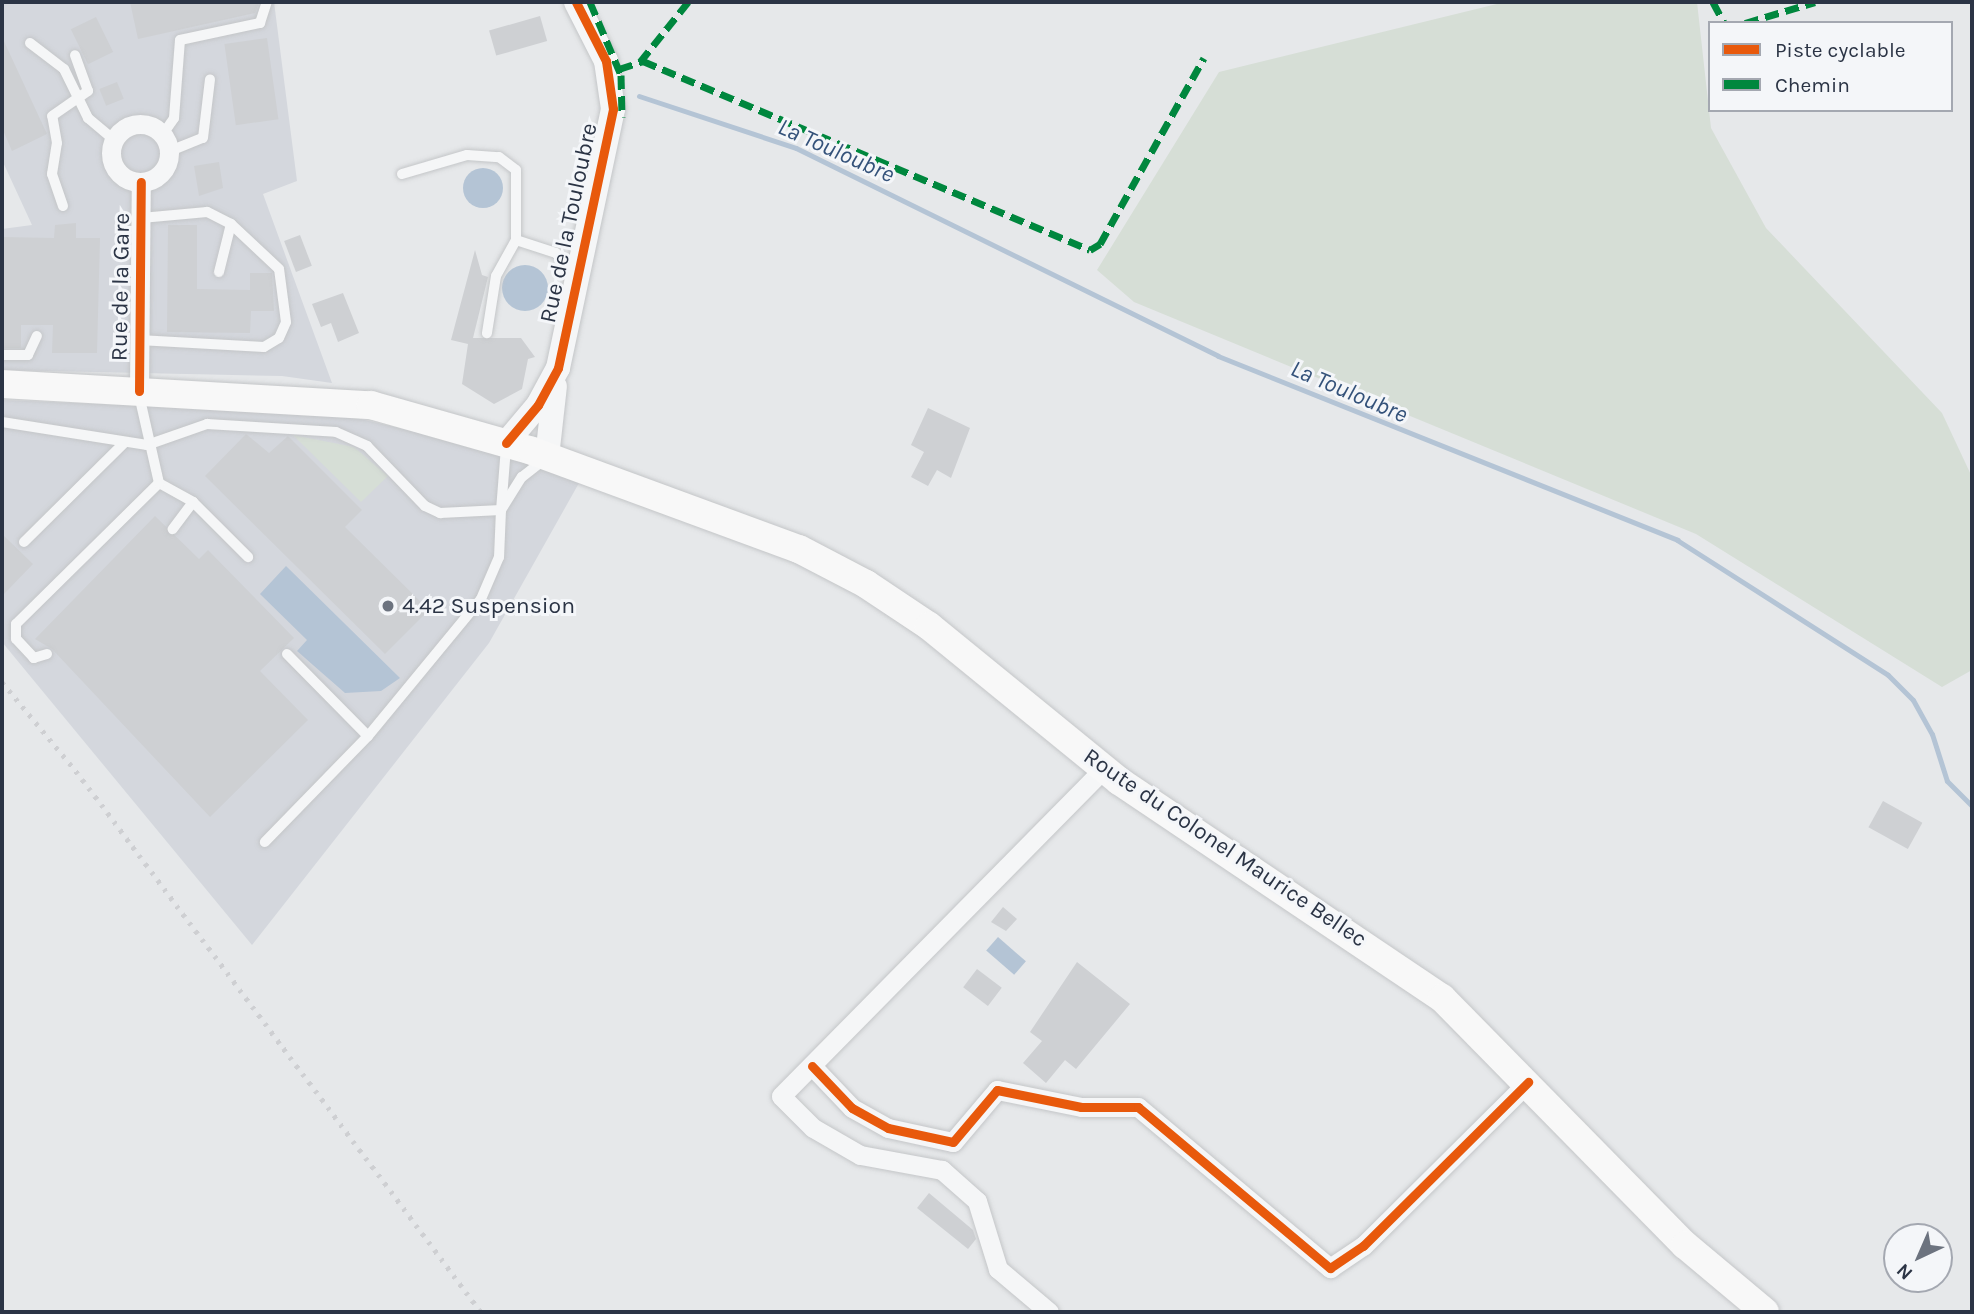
<!DOCTYPE html>
<style>
body{margin:0}
#map{position:relative;width:1974px;height:1314px;overflow:hidden;background:#e6e8ea;font-family:Karla,sans-serif}
div>[style]{position:absolute}
.built>*{inset:0;background:#d4d7dd}
.green>*{inset:0;background:#d6ded6}
.water>*{inset:0;background:#b4c4d5;transform-origin:0 0}
.round{border-radius:50%}
.stream>*{height:5px;margin:-2.5px;padding:0 2.5px;transform-origin:2.5px;border-radius:2.5px;background:#b4c4d5}
.building>*{inset:0;background:#ced0d3;transform-origin:0 0}
.roads{filter:drop-shadow(0 0 2px #c4c6c8) drop-shadow(0 0 2px #c4c6c8)}
.service>*{height:10px;margin:-5px;padding:0 5px;transform-origin:5px;border-radius:5px;background:#f5f6f7}
.minor>*{height:19px;margin:-9.5px;padding:0 9.5px;transform-origin:9.5px;border-radius:9.5px;background:#f5f6f7}
.minor>.ring{margin:-9.5px;padding:0;box-sizing:content-box;background:none;border:19px solid #f5f6f7;border-radius:50%}
.tertiary>*{height:24px;margin:-12px;padding:0 12px;transform-origin:12px;border-radius:12px;background:#f5f6f7}
.secondary>*{height:28px;margin:-14px;padding:0 14px;transform-origin:14px;border-radius:14px;background:#f8f8f8}
.rail>*{height:5px;margin-top:-2.5px;transform-origin:0;background:repeating-linear-gradient(90deg,#cecfd2 0 3.5px,transparent 0 10.5px)}
.quiet>*{height:7px;margin-top:-3.5px;transform-origin:0;background:repeating-linear-gradient(90deg,#00873e 0 14px,transparent 0 21px)}
.cycleway>*{height:9px;margin:-4.5px;padding:0 4.5px;transform-origin:4.5px;border-radius:4.5px;background:#e8590c}
.dots>*{width:19px;height:19px;translate:-50% -50%;box-sizing:border-box;border:4px solid #f4f6f9;border-radius:50%}
span{translate:-50% -50%;white-space:nowrap;text-align:center;line-height:1.15;-webkit-text-stroke:6px #f4f6f9;paint-order:stroke}
.street-label{font-size:23px;color:#2b3445}
.poi-label{font-size:23px;color:#2b3445}
.left{translate:0 -50%;text-align:left}
.water-label{font-size:24px;color:#34527a;font-style:italic}
.frame{position:absolute;inset:0;border:4px solid #2b3445;pointer-events:none}
.legend{position:absolute;left:1708px;top:21px;width:245px;height:91px;box-sizing:border-box;background:#f4f6f9;border:2px solid #a4a8b1;margin:0;padding:9px 12px;list-style:none;font-size:21px;color:#2b3445}
.legend li{display:flex;align-items:center;gap:14px;height:35px}
.legend b{width:35px;border:2px solid #a4a8b1}
.north{position:absolute;left:1883px;top:1223px;width:70px;height:70px;box-sizing:border-box;background:#f4f6f9;border:2px solid #a4a8b1;border-radius:50%;rotate:224deg;font-size:19px;font-weight:700;line-height:28px;text-align:center;color:#2b3445}
.north::after{content:'';display:block;margin:auto;width:24px;height:32px;background:#6c737f;clip-path:polygon(50% 0,100% 100%,50% 72%,0 100%)}
</style>
<div id="map">
<div class="built">
<div style="clip-path:polygon(274px 2px,297px 181px,263px 194px,332px 383px,282px 376px,2px 370px,2px 229px,32px 225px,2px 160px,2px 3px)"></div>
<div style="clip-path:polygon(2px 400px,339px 414px,497px 451px,579px 483px,489px 643px,252px 945px,2px 642px)"></div>
</div>
<div class="green">
<div style="clip-path:polygon(1505px 2px,1697px 2px,1711px 128px,1766px 228px,1942px 413px,1972px 477px,1972px 670px,1942px 687px,1696px 534px,1134px 302px,1097px 270px,1219px 72px)"></div>
<div style="clip-path:polygon(293px 435px,354px 447px,388px 476px,361px 502px)"></div>
</div>
<div class="water">
<div class="round" style="left:463px;top:168px;width:40px;height:40px"></div>
<div class="round" style="left:502px;top:265px;width:46px;height:46px"></div>
<div style="clip-path:polygon(286px 566px,400px 678px,381px 691px,345px 693px,297px 651px,307px 640px,260px 594px)"></div>
<div style="left:998px;top:937px;width:37px;height:18px;rotate:41deg"></div>
</div>
<div class="stream">
<div style="left:639px;top:96px;width:165px;rotate:18.3deg"></div>
<div style="left:796px;top:148px;width:470px;rotate:26.2deg"></div>
<div style="left:1218px;top:356px;width:495px;rotate:21.8deg"></div>
<div style="left:1677px;top:540px;width:250px;rotate:32.6deg"></div>
<div style="left:1888px;top:675px;width:35px;rotate:45deg"></div>
<div style="left:1913px;top:700px;width:39px;rotate:61deg"></div>
<div style="left:1932px;top:734px;width:49px;rotate:72.3deg"></div>
<div style="left:1947px;top:781px;width:35px;rotate:45deg"></div>
</div>
<div class="building">
<div style="clip-path:polygon(130px 2px,259px 2px,255px 13px,138px 39px)"></div>
<div style="left:540px;top:16px;width:26px;height:53px;rotate:74deg"></div>
<div style="left:96px;top:17px;width:39px;height:28px;rotate:64deg"></div>
<div style="clip-path:polygon(2px 37px,47px 134px,12px 151px,2px 128px)"></div>
<div style="left:267px;top:38px;width:82px;height:43px;rotate:82deg"></div>
<div style="left:117px;top:82px;width:18px;height:19px;rotate:68deg"></div>
<div style="clip-path:polygon(219px 162px,223px 188px,199px 196px,194px 166px)"></div>
<div style="clip-path:polygon(76px 223px,76px 238px,100px 238px,97px 353px,52px 353px,53px 325px,21px 325px,21px 348px,2px 348px,2px 237px,54px 238px,55px 225px)"></div>
<div style="clip-path:polygon(168px 225px,197px 225px,197px 289px,250px 290px,250px 273px,272px 273px,274px 311px,251px 311px,250px 333px,167px 332px)"></div>
<div style="left:300px;top:235px;width:33px;height:17px;rotate:69deg"></div>
<div style="clip-path:polygon(475px 250px,482px 275px,488px 277px,473px 338px,521px 338px,535px 357px,528px 359px,522px 389px,494px 404px,462px 384px,468px 344px,451px 340px)"></div>
<div style="clip-path:polygon(343px 293px,359px 333px,338px 342px,331px 323px,321px 327px,312px 304px)"></div>
<div style="clip-path:polygon(928px 408px,970px 428px,951px 478px,937px 470px,928px 486px,911px 477px,924px 452px,911px 445px)"></div>
<div style="clip-path:polygon(246px 434px,269px 453px,288px 436px,362px 510px,345px 527px,429px 610px,385px 654px,205px 476px)"></div>
<div style="clip-path:polygon(155px 516px,199px 559px,208px 550px,294px 638px,260px 671px,308px 720px,210px 817px,52px 649px,35px 639px)"></div>
<div style="clip-path:polygon(2px 534px,33px 564px,2px 596px)"></div>
<div style="left:1883px;top:801px;width:45px;height:30px;rotate:29deg"></div>
<div style="clip-path:polygon(1003px 907px,1017px 919px,1006px 931px,991px 922px)"></div>
<div style="clip-path:polygon(1077px 962px,1130px 1004px,1076px 1069px,1065px 1060px,1046px 1083px,1023px 1063px,1042px 1041px,1030px 1032px)"></div>
<div style="left:977px;top:969px;width:31px;height:23px;rotate:37deg"></div>
<div style="clip-path:polygon(929px 1193px,973px 1230px,976px 1239px,968px 1249px,917px 1208px)"></div>
</div>
<div class="roads">
<div class="service">
<div style="left:30px;top:43px;width:43px;rotate:37.4deg"></div>
<div style="left:64px;top:69px;width:55px;rotate:63.9deg"></div>
<div style="left:88px;top:118px;width:34px;rotate:40deg"></div>
<div style="left:163px;top:134px;width:19px;rotate:-55deg"></div>
<div style="left:174px;top:118px;width:78px;rotate:-85.6deg"></div>
<div style="left:180px;top:40px;width:82px;rotate:-12deg"></div>
<div style="left:260px;top:23px;width:22px;rotate:-72deg"></div>
<div style="left:170px;top:151px;width:35px;rotate:-22deg"></div>
<div style="left:203px;top:138px;width:59px;rotate:-83.2deg"></div>
<div style="left:402px;top:174px;width:68px;rotate:-16.3deg"></div>
<div style="left:467px;top:155px;width:32px;rotate:4deg"></div>
<div style="left:499px;top:157px;width:21px;rotate:37deg"></div>
<div style="left:516px;top:170px;width:70px;rotate:90deg"></div>
<div style="left:516px;top:240px;width:41px;rotate:119.1deg"></div>
<div style="left:496px;top:276px;width:58px;rotate:99deg"></div>
<div style="left:63px;top:206px;width:34px;rotate:-109deg"></div>
<div style="left:52px;top:174px;width:31px;rotate:-81deg"></div>
<div style="left:57px;top:143px;width:27px;rotate:-100deg"></div>
<div style="left:52px;top:116px;width:44px;rotate:-34.8deg"></div>
<div style="left:88px;top:91px;width:38px;rotate:-110deg"></div>
<div style="left:516px;top:240px;width:42px;rotate:18deg"></div>
<div style="left:556px;top:253px;width:27px;rotate:48deg"></div>
<div style="left:219px;top:272px;width:49px;rotate:-76deg"></div>
<div style="left:139px;top:340px;width:125px;rotate:3.2deg"></div>
<div style="left:264px;top:347px;width:17px;rotate:-31deg"></div>
<div style="left:279px;top:338px;width:17px;rotate:-66deg"></div>
<div style="left:286px;top:322px;width:53px;rotate:-97.5deg"></div>
<div style="left:279px;top:269px;width:66px;rotate:-136.8deg"></div>
<div style="left:231px;top:224px;width:27px;rotate:-153deg"></div>
<div style="left:207px;top:212px;width:66px;rotate:174.8deg"></div>
<div style="left:2px;top:355px;width:26px"></div>
<div style="left:28px;top:355px;width:21px;rotate:-65deg"></div>
<div style="left:2px;top:422px;width:147px;rotate:9deg"></div>
<div style="left:147px;top:445px;width:64px;rotate:-19.3deg"></div>
<div style="left:207px;top:424px;width:129px;rotate:3.5deg"></div>
<div style="left:336px;top:432px;width:34px;rotate:24deg"></div>
<div style="left:367px;top:446px;width:83px;rotate:46deg"></div>
<div style="left:425px;top:506px;width:17px;rotate:25deg"></div>
<div style="left:440px;top:513px;width:61px;rotate:-2.8deg"></div>
<div style="left:501px;top:510px;width:47px;rotate:92.4deg"></div>
<div style="left:499px;top:557px;width:46px;rotate:113.2deg"></div>
<div style="left:481px;top:599px;width:178px;rotate:129.5deg"></div>
<div style="left:368px;top:736px;width:148px;rotate:134.2deg"></div>
<div style="left:506px;top:447px;width:63px;rotate:94.5deg"></div>
<div style="left:501px;top:510px;width:39px;rotate:-58deg"></div>
<div style="left:522px;top:477px;width:29px;rotate:-38deg"></div>
<div style="left:159px;top:483px;width:39px;rotate:29deg"></div>
<div style="left:193px;top:502px;width:34px;rotate:127deg"></div>
<div style="left:193px;top:502px;width:78px;rotate:45deg"></div>
<div style="left:24px;top:542px;width:142px;rotate:-44.7deg"></div>
<div style="left:47px;top:654px;width:14px;rotate:163deg"></div>
<div style="left:34px;top:658px;width:26px;rotate:-133deg"></div>
<div style="left:16px;top:639px;width:15px;rotate:-90deg"></div>
<div style="left:16px;top:624px;width:201px;rotate:-44.6deg"></div>
<div style="left:159px;top:483px;width:90px;rotate:-102.8deg"></div>
<div style="left:287px;top:654px;width:115px;rotate:45.4deg"></div>
</div>
<div class="minor">
<div class="ring" style="left:111px;top:124px;width:39px;height:39px"></div>
<div style="left:139px;top:391px;width:209px;rotate:-89.5deg"></div>
<div style="left:812px;top:1066px;width:58px;rotate:46.4deg"></div>
<div style="left:852px;top:1108px;width:41px;rotate:29.1deg"></div>
<div style="left:888px;top:1128px;width:66px;rotate:12.2deg"></div>
<div style="left:953px;top:1142px;width:68px;rotate:-49.8deg"></div>
<div style="left:997px;top:1090px;width:86px;rotate:11.4deg"></div>
<div style="left:1081px;top:1107px;width:57px"></div>
<div style="left:1138px;top:1107px;width:251px;rotate:40deg"></div>
<div style="left:1330px;top:1268px;width:40px;rotate:-34deg"></div>
<div style="left:1363px;top:1246px;width:233px;rotate:-44.8deg"></div>
<div style="left:1049px;top:1312px;width:67px;rotate:-139.9deg"></div>
<div style="left:998px;top:1269px;width:71px;rotate:-107.2deg"></div>
<div style="left:977px;top:1201px;width:47px;rotate:-138.5deg"></div>
<div style="left:942px;top:1170px;width:83px;rotate:-169.6deg"></div>
<div style="left:860px;top:1155px;width:54px;rotate:-150.1deg"></div>
<div style="left:813px;top:1128px;width:45px;rotate:-135deg"></div>
<div style="left:781px;top:1096px;width:459px;rotate:-45.4deg"></div>
</div>
<div class="tertiary">
<div style="left:506px;top:443px;width:50px;rotate:-49.9deg"></div>
<div style="left:538px;top:405px;width:42px;rotate:-61.6deg"></div>
<div style="left:558px;top:368px;width:265px;rotate:-78deg"></div>
<div style="left:613px;top:109px;width:49px;rotate:-98.3deg"></div>
<div style="left:606px;top:61px;width:66px;rotate:-117deg"></div>
<div style="left:547px;top:457px;width:71px;rotate:-83.6deg"></div>
</div>
<div class="secondary">
<div style="left:2px;top:384px;width:370px;rotate:3.3deg"></div>
<div style="left:371px;top:405px;width:167px;rotate:15.9deg"></div>
<div style="left:532px;top:451px;width:284px;rotate:20.2deg"></div>
<div style="left:799px;top:549px;width:76px;rotate:27.6deg"></div>
<div style="left:866px;top:584px;width:76px;rotate:33.7deg"></div>
<div style="left:929px;top:626px;width:245px;rotate:39.2deg"></div>
<div style="left:1119px;top:781px;width:389px;rotate:33.9deg"></div>
<div style="left:1442px;top:998px;width:346px;rotate:45.5deg"></div>
<div style="left:1685px;top:1245px;width:104px;rotate:39.9deg"></div>
</div>
</div>
<div class="rail">
<div style="left:2px;top:682px;width:116px;rotate:50.3deg"></div>
<div style="left:76px;top:771px;width:676px;rotate:53.18deg"></div>
</div>
<div class="quiet">
<div style="left:590px;top:2px;width:79px;rotate:67deg"></div>
<div style="left:621px;top:75px;width:42px;rotate:88.6deg"></div>
<div style="left:1713px;top:2px;width:24px;rotate:62deg"></div>
<div style="left:1745px;top:23px;width:73px;rotate:-16.7deg"></div>
<div style="left:640px;top:62px;width:77px;rotate:-51.3deg"></div>
<div style="left:619px;top:69px;width:25px;rotate:-18deg"></div>
<div style="left:643px;top:61px;width:485px;rotate:22.9deg"></div>
<div style="left:1090px;top:250px;width:12px;rotate:-31deg"></div>
<div style="left:1100px;top:244px;width:213px;rotate:-60.8deg"></div>
</div>
<div class="cycleway">
<div style="left:139px;top:391px;width:209px;rotate:-89.5deg"></div>
<div style="left:506px;top:443px;width:50px;rotate:-49.9deg"></div>
<div style="left:538px;top:405px;width:42px;rotate:-61.6deg"></div>
<div style="left:558px;top:368px;width:265px;rotate:-78deg"></div>
<div style="left:613px;top:109px;width:49px;rotate:-98.3deg"></div>
<div style="left:606px;top:61px;width:66px;rotate:-117deg"></div>
<div style="left:812px;top:1066px;width:58px;rotate:46.4deg"></div>
<div style="left:852px;top:1108px;width:41px;rotate:29.1deg"></div>
<div style="left:888px;top:1128px;width:66px;rotate:12.2deg"></div>
<div style="left:953px;top:1142px;width:68px;rotate:-49.8deg"></div>
<div style="left:997px;top:1090px;width:86px;rotate:11.4deg"></div>
<div style="left:1081px;top:1107px;width:57px"></div>
<div style="left:1138px;top:1107px;width:251px;rotate:40deg"></div>
<div style="left:1330px;top:1268px;width:40px;rotate:-34deg"></div>
<div style="left:1363px;top:1246px;width:233px;rotate:-44.8deg"></div>
</div>
<div class="dots">
<div style="left:388px;top:606px;background:#6c737f"></div>
</div>
<div class="street-label">
<span style="left:569px;top:223px;rotate:-78deg">Rue de la Touloubre</span>
<span style="left:121px;top:287px;rotate:-89deg">Rue de la Gare</span>
<span style="left:1225px;top:848px;rotate:34deg">Route du Colonel Maurice Bellec</span>
</div>
<div class="poi-label">
<span class="left" style="left:402px;top:606px">4.42 Suspension</span>
</div>
<div class="water-label">
<span style="left:836px;top:151px;rotate:24deg">La Touloubre</span>
<span style="left:1349px;top:392px;rotate:23deg">La Touloubre</span>
</div>
<div class="frame"></div>
<ul class="legend">
<li><b style="height:9px;background:#e8590c"></b>Piste cyclable</li>
<li><b style="height:9px;background:#00873e"></b>Chemin</li>
</ul>
<div class="north">N</div>
</div>
